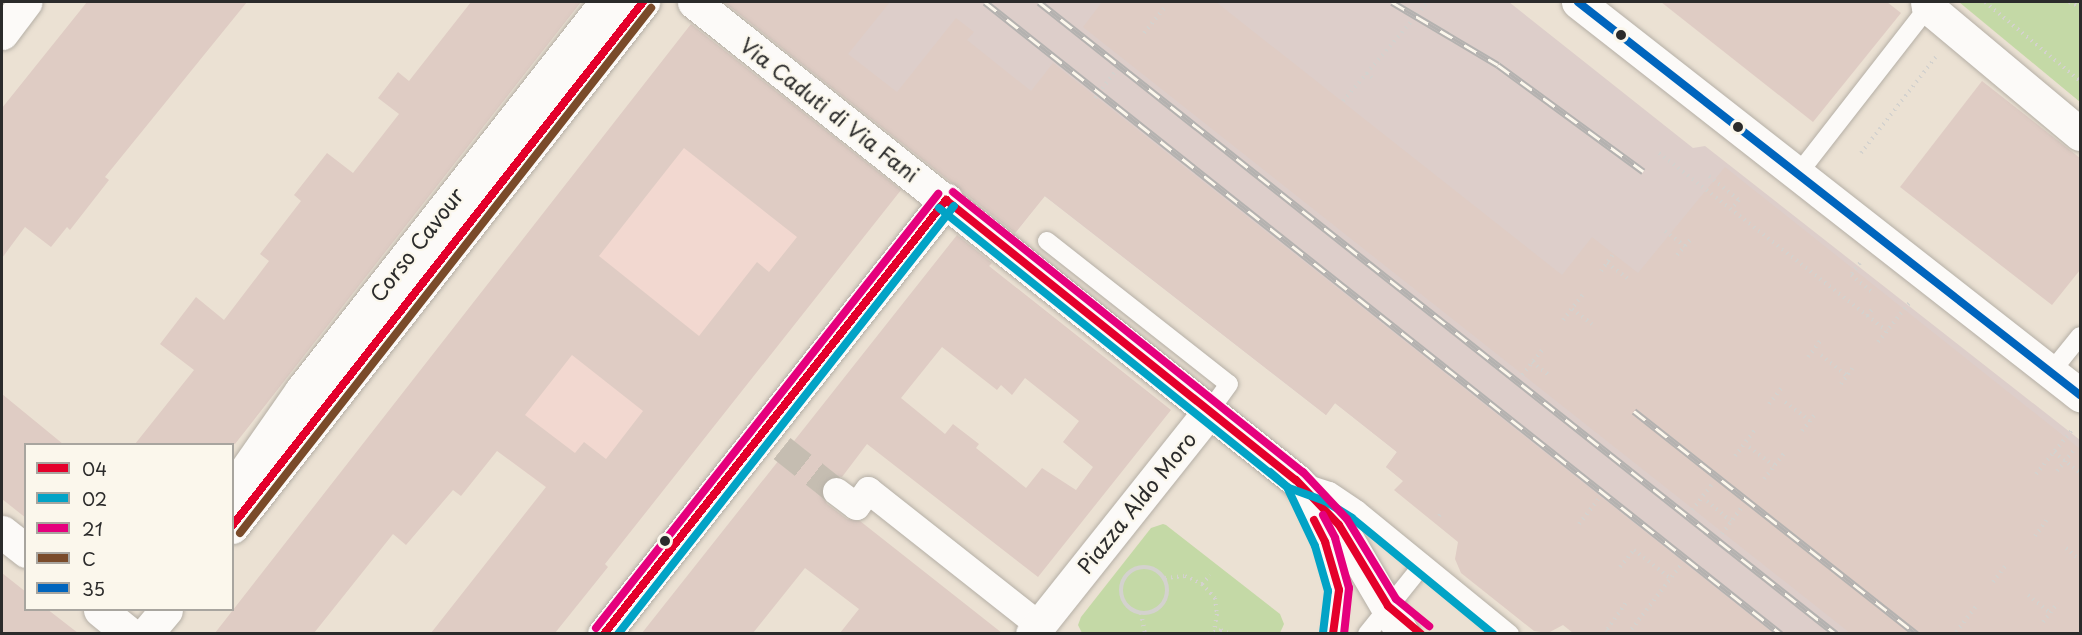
<!DOCTYPE html>
<style>
body{margin:0}
#map{position:relative;width:2082px;height:635px;overflow:hidden;background:#ebe1d3;font-family:"Playpen Sans",sans-serif}
div>[style]{position:absolute}
.built>*{inset:0;background:#f2d8d0}
.industrial>*{inset:0;background:#ddceca}
.green>*{inset:0;background:#c4d9a6}
.building>*{inset:0;background:#dfccc4}
.pedestrian-tunnel>*{height:27px;margin-top:-13.5px;transform-origin:0;background:repeating-linear-gradient(90deg,#c5bdb1 0 27px,transparent 0 41px)}
.path>*{height:4px;margin-top:-2px;transform-origin:0;background:repeating-linear-gradient(90deg,#d4d2ce 0 1.5px,transparent 0 6px)}
.path>.ring{margin:-2px;padding:0;box-sizing:content-box;background:none;border:4px solid #d4d2ce;border-radius:50%}
.roads{filter:drop-shadow(0 0 2px #b5afa6) drop-shadow(0 0 2px #b5afa6)}
.service>*{height:18px;margin:-9px;padding:0 9px;transform-origin:9px;border-radius:9px;background:#fcfaf8}
.pedestrian>*{height:27px;margin:-13.5px;padding:0 13.5px;transform-origin:13.5px;border-radius:13.5px;background:#fcfaf8}
.minor>*{height:33px;margin:-16.5px;padding:0 16.5px;transform-origin:16.5px;border-radius:16.5px;background:#fcfaf8}
.tertiary>*{height:33px;margin:-16.5px;padding:0 16.5px;transform-origin:16.5px;border-radius:16.5px;background:#fcfaf8}
.secondary>*{height:33px;margin:-16.5px;padding:0 16.5px;transform-origin:16.5px;border-radius:16.5px;background:#fcfaf8}
.rail>*{height:7px;margin-top:-3.5px;transform-origin:0;background:repeating-linear-gradient(90deg,#fbf7ec 0 14px,#b4b2b0 0 28px);box-sizing:border-box;border-block:2px solid #b4b2b0}
.bus-1>*{height:8px;margin:-4px;padding:0 4px;transform-origin:4px;border-radius:4px;background:#e4002b}
.bus-2>*{height:8px;margin:-4px;padding:0 4px;transform-origin:4px;border-radius:4px;background:#02a3c6}
.bus-3>*{height:8px;margin:-4px;padding:0 4px;transform-origin:4px;border-radius:4px;background:#e5007d}
.bus-4>*{height:8px;margin:-4px;padding:0 4px;transform-origin:4px;border-radius:4px;background:#7a4b2a}
.bus-5>*{height:8px;margin:-4px;padding:0 4px;transform-origin:4px;border-radius:4px;background:#0065bd}
.dots>*{width:16px;height:16px;translate:-50% -50%;box-sizing:border-box;border:3px solid #fbf7ec;border-radius:50%}
span{translate:-50% -50%;white-space:nowrap;text-align:center;line-height:1.15;-webkit-text-stroke:4.5px #fbf7ec;paint-order:stroke}
.street-label{font-size:21px;color:#2b2b2b}
.frame{position:absolute;inset:0;border:3px solid #2b2b2b;pointer-events:none}
.legend{position:absolute;left:24px;top:443px;width:210px;height:168px;box-sizing:border-box;background:#fbf7ec;border:2px solid #a8a59f;margin:0;padding:8px 10px;list-style:none;font-size:18px;color:#2b2b2b}
.legend li{display:flex;align-items:center;gap:12px;height:30px}
.legend b{width:30px;border:2px solid #a8a59f}
</style>
<div id="map">
<div class="built">
<div style="clip-path:polygon(688px 28px,898px 193px,613px 553px,541px 497px,547px 488px,479px 437px)"></div>
</div>
<div class="industrial">
<div style="clip-path:polygon(822px 2px,1509px 2px,1693px 148px,1705px 146px,2080px 440px,2080px 633px,1595px 633px,1386px 467px,1397px 452px,1335px 403px,1326px 415px,1033px 187px,1038px 204px,1016px 232px,783px 49px)"></div>
</div>
<div class="green">
<div style="clip-path:polygon(1959px 2px,2080px 2px,2080px 102px,2011px 45px)"></div>
<div style="clip-path:polygon(1163px 524px,1166px 525px,1280px 614px,1284px 624px,1280px 633px,1082px 633px,1078px 625px,1081px 617px,1151px 528px)"></div>
</div>
<div class="building">
<div style="clip-path:polygon(87px 2px,247px 2px,105px 177px,109px 180px,70px 230px,67px 227px,51px 247px,25px 227px,2px 258px,2px 108px)"></div>
<div style="clip-path:polygon(471px 2px,581px 2px,235px 444px,135px 444px,194px 370px,160px 344px,196px 297px,224px 320px,269px 261px,260px 254px,301px 201px,294px 195px,327px 153px,353px 173px,399px 114px,378px 98px,398px 72px,409px 81px)"></div>
<div style="clip-path:polygon(724px 2px,890px 2px,848px 54px,897px 92px,956px 18px,974px 32px,967px 40px,1031px 91px,1053px 63px,1773px 633px,1573px 633px,1563px 625px,1548px 633px,1534px 631px,1461px 573px,1455px 559px,1458px 542px,1394px 490px,1403px 481px,1386px 467px,1397px 452px,1335px 403px,1326px 415px,1045px 196px,1015px 233px)"></div>
<div style="clip-path:polygon(1102px 2px,1216px 2px,1562px 275px,1592px 237px,1638px 273px,1725px 167px,2080px 449px,2080px 633px,1850px 633px,1083px 27px)"></div>
<div style="clip-path:polygon(1661px 2px,1887px 2px,1901px 13px,1813px 122px)"></div>
<div style="clip-path:polygon(evenodd,691px 24px,901px 190px,605px 564px,608px 567px,555px 633px,431px 633px,546px 487px,497px 451px,461px 496px,453px 490px,406px 545px,393px 534px,314px 633px,215px 633px,691px 24px,684px 148px,797px 237px,769px 272px,757px 262px,699px 336px,599px 256px,684px 148px,691px 24px,572px 355px,643px 411px,606px 459px,584px 442px,575px 453px,525px 415px,572px 355px)"></div>
<div style="clip-path:polygon(1982px 81px,2080px 158px,2080px 270px,2052px 305px,1900px 187px)"></div>
<div style="clip-path:polygon(evenodd,957px 235px,992px 263px,989px 266px,1171px 410px,1038px 577px,867px 444px,842px 477px,830px 476px,824px 481px,820px 490px,827px 504px,847px 519px,860px 521px,1002px 633px,840px 633px,859px 609px,805px 568px,753px 633px,642px 633px,957px 235px,942px 347px,997px 390px,1001px 385px,1012px 395px,1025px 378px,1079px 421px,1063px 442px,1093px 467px,1076px 490px,1042px 468px,1026px 488px,976px 448px,979px 444px,953px 424px,945px 434px,901px 398px,942px 347px)"></div>
<div style="clip-path:polygon(2px 394px,63px 444px,26px 444px,26px 518px,2px 499px)"></div>
<div style="clip-path:polygon(2px 573px,26px 592px,26px 609px,47px 609px,78px 633px,2px 633px)"></div>
</div>
<div class="pedestrian-tunnel">
<div style="left:782px;top:448px;width:69px;rotate:38.5deg"></div>
</div>
<div class="path">
<div style="left:1985px;top:2px;width:124px;rotate:39.7deg"></div>
<div style="left:2069px;top:2px;width:12px;rotate:24deg"></div>
<div style="left:1144px;top:33px;width:36px;rotate:-51deg"></div>
<div style="left:1366px;top:73px;width:11px;rotate:38deg"></div>
<div style="left:1095px;top:98px;width:48px;rotate:-52.7deg"></div>
<div style="left:1343px;top:101px;width:130px;rotate:-49.4deg"></div>
<div style="left:1659px;top:153px;width:289px;rotate:38deg"></div>
<div style="left:1861px;top:153px;width:125px;rotate:-52.1deg"></div>
<div style="left:1709px;top:176px;width:38px;rotate:39deg"></div>
<div style="left:1739px;top:200px;width:11px;rotate:131deg"></div>
<div style="left:1665px;top:231px;width:25px;rotate:37deg"></div>
<div style="left:1677px;top:255px;width:23px;rotate:-49deg"></div>
<div style="left:1607px;top:263px;width:26px;rotate:37deg"></div>
<div style="left:1860px;top:263px;width:15px;rotate:127deg"></div>
<div style="left:1851px;top:275px;width:26px;rotate:39deg"></div>
<div style="left:1601px;top:271px;width:22px;rotate:-54deg"></div>
<div style="left:1572px;top:309px;width:25px;rotate:37deg"></div>
<div style="left:1867px;top:316px;width:10px;rotate:-53deg"></div>
<div style="left:1563px;top:320px;width:33px;rotate:-52deg"></div>
<div style="left:1878px;top:342px;width:51px;rotate:-51.3deg"></div>
<div style="left:1821px;top:355px;width:33px;rotate:39deg"></div>
<div style="left:1808px;top:357px;width:21px;rotate:-53deg"></div>
<div style="left:1532px;top:362px;width:23px;rotate:38deg"></div>
<div style="left:1522px;top:375px;width:33px;rotate:-51deg"></div>
<div style="left:1841px;top:384px;width:22px;rotate:-54deg"></div>
<div style="left:1785px;top:402px;width:31px;rotate:37deg"></div>
<div style="left:1769px;top:404px;width:23px;rotate:-52deg"></div>
<div style="left:1802px;top:431px;width:23px;rotate:-52deg"></div>
<div style="left:1749px;top:447px;width:31px;rotate:37deg"></div>
<div style="left:2054px;top:452px;width:33px;rotate:39deg"></div>
<div style="left:1735px;top:456px;width:34px;rotate:-53deg"></div>
<div style="left:2057px;top:471px;width:27px;rotate:-51deg"></div>
<div style="left:2036px;top:474px;width:57px;rotate:-50.7deg"></div>
<div style="left:1764px;top:479px;width:34px;rotate:-52deg"></div>
<div style="left:1707px;top:501px;width:31px;rotate:40deg"></div>
<div style="left:1692px;top:510px;width:34px;rotate:-52deg"></div>
<div style="left:1439px;top:516px;width:5px;rotate:-53deg"></div>
<div style="left:1579px;top:524px;width:31px;rotate:-52deg"></div>
<div style="left:1722px;top:534px;width:36px;rotate:-54deg"></div>
<div style="left:2035px;top:536px;width:22px;rotate:-54deg"></div>
<div style="left:2066px;top:548px;width:18px;rotate:41deg"></div>
<div class="ring" style="left:1121px;top:567px;width:42px;height:42px"></div>
<div style="left:1620px;top:567px;width:22px;rotate:-51deg"></div>
<div style="left:1634px;top:550px;width:46px;rotate:37.9deg"></div>
<div style="left:1165px;top:578px;width:20px;rotate:-6deg"></div>
<div style="left:1185px;top:576px;width:19px;rotate:25deg"></div>
<div style="left:1202px;top:584px;width:19px;rotate:47deg"></div>
<div style="left:1215px;top:598px;width:16px;rotate:83deg"></div>
<div style="left:1217px;top:614px;width:17px;rotate:100deg"></div>
<div style="left:1993px;top:582px;width:23px;rotate:-52deg"></div>
<div style="left:1202px;top:584px;width:12px;rotate:-48deg"></div>
<div style="left:2028px;top:595px;width:28px;rotate:39deg"></div>
<div style="left:1141px;top:613px;width:21px;rotate:79deg"></div>
<div style="left:2043px;top:622px;width:24px;rotate:-52deg"></div>
<div style="left:1606px;top:630px;width:6px;rotate:39deg"></div>
<div style="left:1956px;top:632px;width:34px;rotate:-52deg"></div>
<div style="left:1208px;top:634px;width:14px;rotate:-17deg"></div>
<div style="left:1221px;top:630px;width:11px;rotate:22deg"></div>
<div style="left:1604px;top:634px;width:38px;rotate:-55deg"></div>
<div style="left:1628px;top:634px;width:86px;rotate:-52.6deg"></div>
</div>
<div class="roads">
<div class="service">
<div style="left:1798px;top:174px;width:212px;rotate:-52.1deg"></div>
<div style="left:1047px;top:241px;width:231px;rotate:38.2deg"></div>
<div style="left:1229px;top:384px;width:32px;rotate:126deg"></div>
<div style="left:2051px;top:372px;width:46px;rotate:-51.1deg"></div>
<div style="left:1305px;top:483px;width:26px;rotate:18deg"></div>
<div style="left:1330px;top:491px;width:34px;rotate:34deg"></div>
<div style="left:1358px;top:510px;width:196px;rotate:39.2deg"></div>
<div style="left:1306px;top:503px;width:43px;rotate:64deg"></div>
<div style="left:1325px;top:542px;width:50px;rotate:73.7deg"></div>
<div style="left:1339px;top:590px;width:44px;rotate:97.8deg"></div>
<div style="left:1367px;top:634px;width:90px;rotate:-51.3deg"></div>
</div>
<div class="pedestrian">
<div style="left:836px;top:491px;width:25px;rotate:37deg"></div>
<div style="left:856px;top:506px;width:20px;rotate:-53deg"></div>
<div style="left:868px;top:490px;width:218px;rotate:38.3deg"></div>
</div>
<div class="minor">
<div style="left:694px;top:2px;width:769px;rotate:38.45deg"></div>
<div style="left:1296px;top:480px;width:62px;rotate:46.3deg"></div>
<div style="left:1339px;top:525px;width:126px;rotate:59.6deg"></div>
<div style="left:1927px;top:2px;width:5px;rotate:79deg"></div>
<div style="left:1928px;top:7px;width:198px;rotate:39.9deg"></div>
<div style="left:232px;top:490px;width:121px;rotate:-55.1deg"></div>
<div style="left:301px;top:391px;width:494px;rotate:-51.9deg"></div>
<div style="left:2px;top:532px;width:31px;rotate:38deg"></div>
<div style="left:100px;top:610px;width:38px;rotate:39deg"></div>
<div style="left:604px;top:634px;width:553px;rotate:-51.76deg"></div>
<div style="left:1032px;top:634px;width:286px;rotate:-51.5deg"></div>
</div>
<div class="tertiary">
<div style="left:2px;top:33px;width:39px;rotate:-53deg"></div>
</div>
<div class="secondary">
<div style="left:1578px;top:2px;width:638px;rotate:38.06deg"></div>
<div style="left:232px;top:527px;width:667px;rotate:-51.94deg"></div>
<div style="left:146px;top:634px;width:31px;rotate:-50deg"></div>
</div>
</div>
<div class="rail">
<div style="left:985px;top:2px;width:1016px;rotate:38.45deg"></div>
<div style="left:1039px;top:2px;width:1017px;rotate:38.41deg"></div>
<div style="left:1392px;top:2px;width:123px;rotate:30.7deg"></div>
<div style="left:1498px;top:65px;width:180px;rotate:36.2deg"></div>
<div style="left:1634px;top:411px;width:360px;rotate:38.3deg"></div>
</div>
<div class="bus-1">
<div style="left:946px;top:200px;width:448px;rotate:38.7deg"></div>
<div style="left:1296px;top:480px;width:62px;rotate:46.3deg"></div>
<div style="left:1339px;top:525px;width:95px;rotate:58.8deg"></div>
<div style="left:1388px;top:606px;width:43px;rotate:40.3deg"></div>
<div style="left:1314px;top:520px;width:25px;rotate:63deg"></div>
<div style="left:1325px;top:542px;width:50px;rotate:73.7deg"></div>
<div style="left:1339px;top:590px;width:44px;rotate:97.8deg"></div>
<div style="left:232px;top:526px;width:666px;rotate:-51.89deg"></div>
<div style="left:604px;top:634px;width:553px;rotate:-51.76deg"></div>
</div>
<div class="bus-2">
<div style="left:939px;top:208px;width:448px;rotate:38.7deg"></div>
<div style="left:1289px;top:488px;width:38px;rotate:20deg"></div>
<div style="left:1325px;top:501px;width:32px;rotate:32deg"></div>
<div style="left:1352px;top:518px;width:183px;rotate:39.4deg"></div>
<div style="left:1270px;top:472px;width:23px;rotate:41deg"></div>
<div style="left:1287px;top:487px;width:65px;rotate:64.6deg"></div>
<div style="left:1315px;top:546px;width:47px;rotate:73.9deg"></div>
<div style="left:1328px;top:591px;width:42px;rotate:96.8deg"></div>
<div style="left:618px;top:634px;width:544px;rotate:-51.87deg"></div>
</div>
<div class="bus-3">
<div style="left:953px;top:192px;width:448px;rotate:38.7deg"></div>
<div style="left:1303px;top:472px;width:64px;rotate:46.9deg"></div>
<div style="left:1347px;top:519px;width:94px;rotate:58.5deg"></div>
<div style="left:1396px;top:599px;width:43px;rotate:39.3deg"></div>
<div style="left:1323px;top:515px;width:26px;rotate:62deg"></div>
<div style="left:1335px;top:538px;width:52px;rotate:74.4deg"></div>
<div style="left:1349px;top:588px;width:46px;rotate:96.2deg"></div>
<div style="left:596px;top:628px;width:553px;rotate:-51.76deg"></div>
</div>
<div class="bus-4">
<div style="left:240px;top:533px;width:667px;rotate:-51.94deg"></div>
</div>
<div class="bus-5">
<div style="left:1578px;top:2px;width:638px;rotate:38.06deg"></div>
</div>
<div class="dots">
<div style="left:1621px;top:35px;background:#2b2b2b"></div>
<div style="left:1738px;top:127px;background:#2b2b2b"></div>
<div style="left:665px;top:541px;background:#2b2b2b"></div>
</div>
<div class="street-label">
<span style="left:830px;top:109px;rotate:38deg">Via Caduti di Via Fani</span>
<span style="left:416px;top:244px;rotate:-52deg">Corso Cavour</span>
<span style="left:1136px;top:502px;rotate:-51deg">Piazza Aldo Moro</span>
</div>
<div class="frame"></div>
<ul class="legend">
<li><b style="height:8px;background:#e4002b"></b>04</li>
<li><b style="height:8px;background:#02a3c6"></b>02</li>
<li><b style="height:8px;background:#e5007d"></b>21</li>
<li><b style="height:8px;background:#7a4b2a"></b>C</li>
<li><b style="height:8px;background:#0065bd"></b>35</li>
</ul>
</div>
